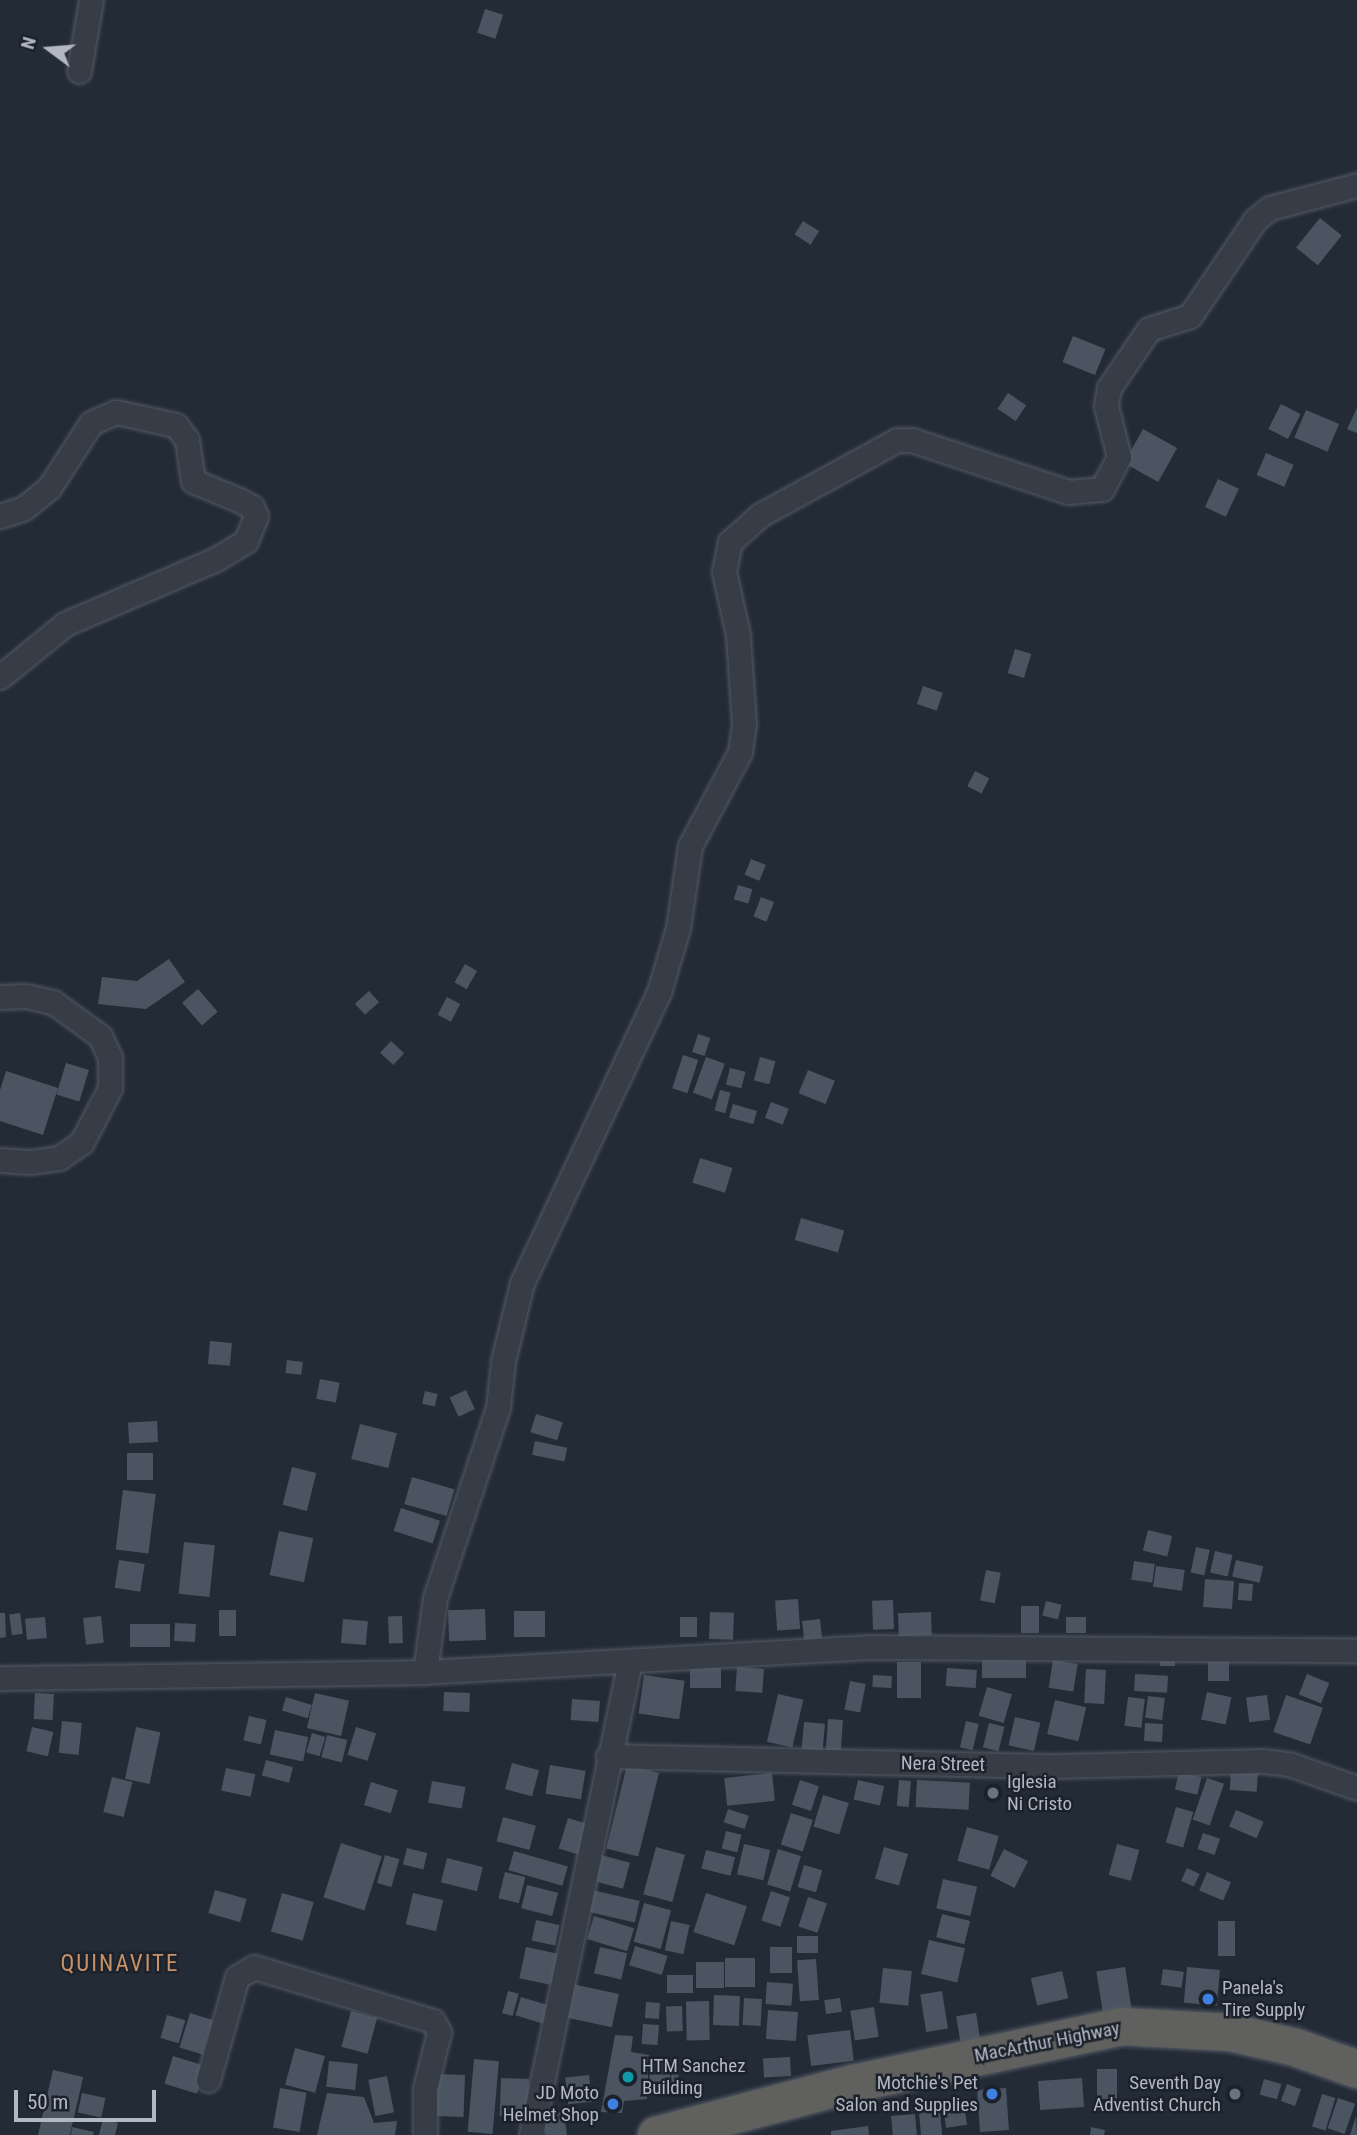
<!DOCTYPE html>
<style>
body{margin:0}
#map{position:relative;width:1357px;height:2135px;overflow:hidden;background:#232b36;font-family:"Roboto Condensed",sans-serif}
div>[style]{position:absolute}
.building>*{inset:0;background:#4b5562;transform-origin:0 0}
.roads{filter:drop-shadow(0 0 2px #545b65) drop-shadow(0 0 2px #545b65)}
.minor>*{height:23px;margin:-11.5px;padding:0 11.5px;transform-origin:11.5px;border-radius:11.5px;background:#363d47}
.trunk>*{height:37px;margin:-18.5px;padding:0 18.5px;transform-origin:18.5px;border-radius:18.5px;background:#60605e}
.dots>*{width:19px;height:19px;translate:-50% -50%;box-sizing:border-box;border:4px solid #1c222b;border-radius:50%}
span{translate:-50% -50%;white-space:nowrap;text-align:center;line-height:1.15;-webkit-text-stroke:5px #1c222b;paint-order:stroke}
.street-label{font-size:19px;color:#b1b8c3}
.poi-label{font-size:19px;color:#b1b8c3}
.left{translate:0 -50%;text-align:left}
.right{translate:-100% -50%;text-align:right}
.quarter-label{font-size:23px;color:#c89167;letter-spacing:2px}
.north{position:absolute;left:14px;top:14px;width:70px;height:70px;-webkit-text-stroke:5px #1c222b;paint-order:stroke;rotate:286deg;font-size:19px;font-weight:700;line-height:28px;text-align:center;color:#b1b8c3}
.north::after{content:'';display:block;margin:auto;width:24px;height:32px;background:#b1b8c3;clip-path:polygon(50% 0,100% 100%,50% 72%,0 100%)}
.scale{position:absolute;left:14px;top:2090px;width:142px;height:32px;box-sizing:border-box;border:4px solid #b1b8c3;border-top:0;padding-left:9px;font-size:21px;line-height:24px;white-space:nowrap;color:#b1b8c3;-webkit-text-stroke:5px #1c222b;paint-order:stroke}
</style>
<div id="map">
<div class="building">
<div style="left:485px;top:9px;width:19px;height:25px;rotate:18deg"></div>
<div style="left:1320px;top:218px;width:28px;height:38px;rotate:39deg"></div>
<div style="left:803px;top:221px;width:19px;height:16px;rotate:32deg"></div>
<div style="left:1073px;top:336px;width:35px;height:28px;rotate:22deg"></div>
<div style="left:1008px;top:393px;width:22px;height:19px;rotate:34deg"></div>
<div style="left:1281px;top:404px;width:22px;height:28px;rotate:27deg"></div>
<div style="clip-path:polygon(1357px 408px,1357px 433px,1347px 429px)"></div>
<div style="left:1306px;top:410px;width:36px;height:30px;rotate:23deg"></div>
<div style="left:1143px;top:429px;width:39px;height:39px;rotate:29deg"></div>
<div style="left:1266px;top:453px;width:30px;height:24px;rotate:23deg"></div>
<div style="left:1218px;top:479px;width:23px;height:31px;rotate:25deg"></div>
<div style="left:1015px;top:649px;width:17px;height:25px;rotate:17deg"></div>
<div style="left:923px;top:686px;width:21px;height:19px;rotate:19deg"></div>
<div style="left:975px;top:771px;width:16px;height:17px;rotate:27deg"></div>
<div style="left:751px;top:859px;width:16px;height:17px;rotate:22deg"></div>
<div style="left:738px;top:885px;width:15px;height:15px;rotate:16deg"></div>
<div style="left:761px;top:897px;width:14px;height:21px;rotate:21deg"></div>
<div style="clip-path:polygon(169px 959px,185px 982px,146px 1009px,98px 1004px,102px 977px,137px 981px)"></div>
<div style="left:465px;top:964px;width:14px;height:21px;rotate:30deg"></div>
<div style="left:198px;top:989px;width:30px;height:21px;rotate:49deg"></div>
<div style="left:369px;top:991px;width:15px;height:19px;rotate:48deg"></div>
<div style="left:447px;top:997px;width:15px;height:20px;rotate:28deg"></div>
<div style="left:698px;top:1034px;width:13px;height:19px;rotate:18deg"></div>
<div style="left:391px;top:1041px;width:18px;height:16px;rotate:43deg"></div>
<div style="left:683px;top:1055px;width:16px;height:35px;rotate:18deg"></div>
<div style="left:706px;top:1057px;width:20px;height:38px;rotate:20deg"></div>
<div style="left:760px;top:1057px;width:16px;height:24px;rotate:15deg"></div>
<div style="left:66px;top:1063px;width:24px;height:33px;rotate:17deg"></div>
<div style="left:730px;top:1068px;width:16px;height:17px;rotate:14deg"></div>
<div style="left:808px;top:1070px;width:29px;height:25px;rotate:22deg"></div>
<div style="clip-path:polygon(6px 1071px,58px 1088px,43px 1135px,0 1121px,0 1090px)"></div>
<div style="left:720px;top:1090px;width:11px;height:21px;rotate:15deg"></div>
<div style="left:771px;top:1102px;width:19px;height:17px;rotate:21deg"></div>
<div style="left:733px;top:1104px;width:25px;height:14px;rotate:16deg"></div>
<div style="left:700px;top:1158px;width:34px;height:26px;rotate:17deg"></div>
<div style="left:801px;top:1218px;width:45px;height:23px;rotate:16deg"></div>
<div style="left:210px;top:1341px;width:22px;height:23px;rotate:5deg"></div>
<div style="left:287px;top:1360px;width:16px;height:13px;rotate:7deg"></div>
<div style="left:320px;top:1379px;width:20px;height:20px;rotate:11deg"></div>
<div style="left:466px;top:1390px;width:21px;height:18px;rotate:65deg"></div>
<div style="left:425px;top:1391px;width:13px;height:13px;rotate:13deg"></div>
<div style="left:536px;top:1414px;width:28px;height:19px;rotate:17deg"></div>
<div style="left:157px;top:1421px;width:21px;height:29px;rotate:87deg"></div>
<div style="left:360px;top:1424px;width:38px;height:36px;rotate:14deg"></div>
<div style="left:535px;top:1441px;width:33px;height:14px;rotate:12deg"></div>
<div style="left:127px;top:1453px;width:26px;height:27px"></div>
<div style="left:292px;top:1467px;width:25px;height:39px;rotate:14deg"></div>
<div style="left:412px;top:1477px;width:44px;height:28px;rotate:16deg"></div>
<div style="left:123px;top:1490px;width:33px;height:60px;rotate:7deg"></div>
<div style="left:401px;top:1508px;width:41px;height:24px;rotate:18deg"></div>
<div style="left:1148px;top:1530px;width:25px;height:21px;rotate:14deg"></div>
<div style="left:279px;top:1531px;width:35px;height:45px;rotate:12deg"></div>
<div style="left:184px;top:1542px;width:31px;height:52px;rotate:6deg"></div>
<div style="left:1196px;top:1547px;width:14px;height:26px;rotate:12deg"></div>
<div style="left:1215px;top:1551px;width:18px;height:22px;rotate:13deg"></div>
<div style="left:119px;top:1560px;width:26px;height:28px;rotate:9deg"></div>
<div style="left:1236px;top:1560px;width:28px;height:17px;rotate:13deg"></div>
<div style="left:1134px;top:1561px;width:21px;height:19px;rotate:8deg"></div>
<div style="left:1156px;top:1566px;width:29px;height:21px;rotate:8deg"></div>
<div style="left:986px;top:1570px;width:15px;height:31px;rotate:11deg"></div>
<div style="left:1205px;top:1579px;width:29px;height:28px;rotate:4deg"></div>
<div style="left:1239px;top:1583px;width:14px;height:17px;rotate:4deg"></div>
<div style="left:798px;top:1599px;width:30px;height:23px;rotate:86deg"></div>
<div style="left:893px;top:1600px;width:29px;height:21px;rotate:88deg"></div>
<div style="left:1046px;top:1601px;width:16px;height:15px;rotate:14deg"></div>
<div style="left:1021px;top:1606px;width:18px;height:27px"></div>
<div style="left:485px;top:1609px;width:31px;height:37px;rotate:88deg"></div>
<div style="left:219px;top:1610px;width:17px;height:26px"></div>
<div style="left:514px;top:1611px;width:31px;height:26px"></div>
<div style="left:710px;top:1612px;width:24px;height:27px;rotate:2deg"></div>
<div style="left:931px;top:1612px;width:23px;height:33px;rotate:88deg"></div>
<div style="clip-path:polygon(0 1613px,5px 1613px,6px 1637px,0 1638px)"></div>
<div style="left:20px;top:1613px;width:21px;height:11px;rotate:82deg"></div>
<div style="left:101px;top:1616px;width:27px;height:18px;rotate:84deg"></div>
<div style="left:402px;top:1616px;width:27px;height:14px;rotate:88deg"></div>
<div style="left:45px;top:1617px;width:21px;height:20px;rotate:85deg"></div>
<div style="left:680px;top:1617px;width:17px;height:20px"></div>
<div style="left:1066px;top:1617px;width:20px;height:16px"></div>
<div style="left:343px;top:1619px;width:25px;height:24px;rotate:5deg"></div>
<div style="left:820px;top:1619px;width:19px;height:18px;rotate:84deg"></div>
<div style="left:175px;top:1623px;width:21px;height:18px;rotate:3deg"></div>
<div style="left:170px;top:1624px;width:23px;height:40px;rotate:90deg"></div>
<div style="left:1160px;top:1650px;width:15px;height:16px"></div>
<div style="left:1026px;top:1660px;width:18px;height:44px;rotate:90deg"></div>
<div style="left:1053px;top:1660px;width:25px;height:28px;rotate:9deg"></div>
<div style="left:1208px;top:1660px;width:21px;height:21px"></div>
<div style="left:690px;top:1661px;width:31px;height:27px"></div>
<div style="left:897px;top:1662px;width:24px;height:36px"></div>
<div style="left:737px;top:1667px;width:27px;height:24px;rotate:4deg"></div>
<div style="left:947px;top:1668px;width:30px;height:18px;rotate:4deg"></div>
<div style="left:1086px;top:1669px;width:20px;height:34px;rotate:3deg"></div>
<div style="left:1135px;top:1674px;width:33px;height:17px;rotate:3deg"></div>
<div style="left:1307px;top:1674px;width:24px;height:22px;rotate:22deg"></div>
<div style="left:644px;top:1675px;width:41px;height:39px;rotate:8deg"></div>
<div style="left:873px;top:1675px;width:19px;height:12px;rotate:3deg"></div>
<div style="left:850px;top:1681px;width:16px;height:29px;rotate:11deg"></div>
<div style="left:987px;top:1687px;width:26px;height:30px;rotate:16deg"></div>
<div style="left:444px;top:1692px;width:26px;height:19px;rotate:2deg"></div>
<div style="left:1207px;top:1692px;width:25px;height:28px;rotate:12deg"></div>
<div style="left:35px;top:1693px;width:19px;height:26px;rotate:3deg"></div>
<div style="left:315px;top:1693px;width:35px;height:36px;rotate:13deg"></div>
<div style="left:778px;top:1694px;width:26px;height:49px;rotate:13deg"></div>
<div style="left:1267px;top:1695px;width:25px;height:21px;rotate:83deg"></div>
<div style="left:1286px;top:1695px;width:39px;height:39px;rotate:19deg"></div>
<div style="left:1148px;top:1696px;width:17px;height:22px;rotate:7deg"></div>
<div style="left:286px;top:1697px;width:27px;height:14px;rotate:17deg"></div>
<div style="left:1128px;top:1697px;width:17px;height:29px;rotate:7deg"></div>
<div style="left:572px;top:1699px;width:28px;height:21px;rotate:4deg"></div>
<div style="left:1055px;top:1700px;width:32px;height:35px;rotate:13deg"></div>
<div style="left:249px;top:1716px;width:18px;height:25px;rotate:13deg"></div>
<div style="left:1015px;top:1717px;width:26px;height:29px;rotate:13deg"></div>
<div style="left:828px;top:1719px;width:15px;height:31px;rotate:4deg"></div>
<div style="left:62px;top:1721px;width:20px;height:32px;rotate:6deg"></div>
<div style="left:966px;top:1721px;width:13px;height:27px;rotate:13deg"></div>
<div style="left:804px;top:1722px;width:21px;height:27px;rotate:5deg"></div>
<div style="left:989px;top:1723px;width:16px;height:25px;rotate:14deg"></div>
<div style="left:1145px;top:1723px;width:18px;height:18px;rotate:3deg"></div>
<div style="left:32px;top:1727px;width:22px;height:25px;rotate:13deg"></div>
<div style="left:136px;top:1727px;width:25px;height:53px;rotate:12deg"></div>
<div style="left:356px;top:1727px;width:21px;height:29px;rotate:17deg"></div>
<div style="left:275px;top:1730px;width:34px;height:25px;rotate:12deg"></div>
<div style="left:312px;top:1733px;width:14px;height:20px;rotate:17deg"></div>
<div style="left:327px;top:1735px;width:21px;height:23px;rotate:14deg"></div>
<div style="left:266px;top:1760px;width:28px;height:16px;rotate:15deg"></div>
<div style="left:512px;top:1763px;width:28px;height:27px;rotate:15deg"></div>
<div style="left:550px;top:1765px;width:36px;height:29px;rotate:9deg"></div>
<div style="left:627px;top:1765px;width:33px;height:86px;rotate:14deg"></div>
<div style="left:226px;top:1768px;width:30px;height:23px;rotate:12deg"></div>
<div style="left:1231px;top:1771px;width:27px;height:19px;rotate:4deg"></div>
<div style="left:1179px;top:1772px;width:23px;height:18px;rotate:13deg"></div>
<div style="left:772px;top:1773px;width:28px;height:48px;rotate:84deg"></div>
<div style="left:112px;top:1777px;width:21px;height:36px;rotate:14deg"></div>
<div style="left:1207px;top:1778px;width:18px;height:44px;rotate:19deg"></div>
<div style="left:800px;top:1780px;width:20px;height:26px;rotate:18deg"></div>
<div style="left:858px;top:1780px;width:27px;height:20px;rotate:13deg"></div>
<div style="left:899px;top:1780px;width:12px;height:26px;rotate:5deg"></div>
<div style="left:917px;top:1780px;width:53px;height:27px;rotate:3deg"></div>
<div style="left:432px;top:1781px;width:34px;height:22px;rotate:10deg"></div>
<div style="left:371px;top:1782px;width:28px;height:24px;rotate:17deg"></div>
<div style="left:823px;top:1795px;width:27px;height:33px;rotate:17deg"></div>
<div style="left:1176px;top:1807px;width:18px;height:37px;rotate:16deg"></div>
<div style="left:728px;top:1809px;width:22px;height:14px;rotate:18deg"></div>
<div style="left:1236px;top:1810px;width:30px;height:18px;rotate:23deg"></div>
<div style="left:791px;top:1813px;width:23px;height:33px;rotate:18deg"></div>
<div style="left:503px;top:1817px;width:34px;height:25px;rotate:15deg"></div>
<div style="left:568px;top:1818px;width:24px;height:32px;rotate:17deg"></div>
<div style="left:967px;top:1827px;width:33px;height:35px;rotate:16deg"></div>
<div style="left:726px;top:1831px;width:16px;height:18px;rotate:14deg"></div>
<div style="left:1203px;top:1833px;width:18px;height:17px;rotate:19deg"></div>
<div style="left:341px;top:1843px;width:43px;height:57px;rotate:18deg"></div>
<div style="left:744px;top:1844px;width:27px;height:31px;rotate:13deg"></div>
<div style="left:1117px;top:1844px;width:23px;height:32px;rotate:15deg"></div>
<div style="left:656px;top:1847px;width:30px;height:49px;rotate:15deg"></div>
<div style="left:884px;top:1847px;width:25px;height:33px;rotate:16deg"></div>
<div style="left:407px;top:1848px;width:21px;height:17px;rotate:14deg"></div>
<div style="left:778px;top:1849px;width:24px;height:37px;rotate:17deg"></div>
<div style="left:1004px;top:1849px;width:27px;height:30px;rotate:27deg"></div>
<div style="left:706px;top:1850px;width:30px;height:19px;rotate:14deg"></div>
<div style="left:514px;top:1851px;width:56px;height:20px;rotate:16deg"></div>
<div style="left:385px;top:1855px;width:15px;height:29px;rotate:16deg"></div>
<div style="left:601px;top:1855px;width:30px;height:27px;rotate:15deg"></div>
<div style="left:447px;top:1858px;width:37px;height:25px;rotate:14deg"></div>
<div style="left:804px;top:1865px;width:19px;height:23px;rotate:16deg"></div>
<div style="left:1187px;top:1868px;width:14px;height:14px;rotate:25deg"></div>
<div style="left:505px;top:1872px;width:21px;height:27px;rotate:14deg"></div>
<div style="left:1207px;top:1872px;width:26px;height:20px;rotate:23deg"></div>
<div style="left:943px;top:1879px;width:35px;height:30px;rotate:13deg"></div>
<div style="left:527px;top:1885px;width:32px;height:24px;rotate:14deg"></div>
<div style="left:215px;top:1890px;width:33px;height:24px;rotate:16deg"></div>
<div style="left:592px;top:1890px;width:49px;height:22px;rotate:13deg"></div>
<div style="left:771px;top:1891px;width:20px;height:31px;rotate:18deg"></div>
<div style="left:282px;top:1893px;width:33px;height:40px;rotate:16deg"></div>
<div style="left:413px;top:1893px;width:31px;height:32px;rotate:13deg"></div>
<div style="left:706px;top:1893px;width:43px;height:41px;rotate:18deg"></div>
<div style="left:808px;top:1897px;width:20px;height:31px;rotate:18deg"></div>
<div style="left:644px;top:1903px;width:28px;height:40px;rotate:15deg"></div>
<div style="left:942px;top:1914px;width:29px;height:24px;rotate:14deg"></div>
<div style="left:594px;top:1916px;width:42px;height:24px;rotate:17deg"></div>
<div style="left:536px;top:1920px;width:24px;height:21px;rotate:12deg"></div>
<div style="left:671px;top:1921px;width:19px;height:30px;rotate:12deg"></div>
<div style="left:1218px;top:1921px;width:17px;height:35px"></div>
<div style="left:797px;top:1936px;width:21px;height:17px"></div>
<div style="left:929px;top:1940px;width:37px;height:35px;rotate:13deg"></div>
<div style="left:635px;top:1946px;width:34px;height:20px;rotate:17deg"></div>
<div style="left:526px;top:1947px;width:34px;height:32px;rotate:12deg"></div>
<div style="left:600px;top:1947px;width:28px;height:27px;rotate:13deg"></div>
<div style="left:792px;top:1947px;width:26px;height:22px;rotate:90deg"></div>
<div style="left:755px;top:1958px;width:29px;height:30px;rotate:90deg"></div>
<div style="left:816px;top:1959px;width:41px;height:19px;rotate:86deg"></div>
<div style="left:696px;top:1962px;width:28px;height:26px"></div>
<div style="left:1125px;top:1967px;width:43px;height:29px;rotate:81deg"></div>
<div style="left:1187px;top:1967px;width:33px;height:36px;rotate:5deg"></div>
<div style="left:883px;top:1968px;width:29px;height:35px;rotate:6deg"></div>
<div style="left:1163px;top:1969px;width:21px;height:16px;rotate:8deg"></div>
<div style="left:1062px;top:1971px;width:28px;height:32px;rotate:77deg"></div>
<div style="left:693px;top:1975px;width:18px;height:26px;rotate:90deg"></div>
<div style="left:767px;top:1982px;width:26px;height:22px;rotate:4deg"></div>
<div style="left:572px;top:1984px;width:48px;height:34px;rotate:12deg"></div>
<div style="left:508px;top:1991px;width:11px;height:23px;rotate:15deg"></div>
<div style="left:942px;top:1991px;width:38px;height:22px;rotate:81deg"></div>
<div style="left:714px;top:1995px;width:26px;height:30px;rotate:2deg"></div>
<div style="left:521px;top:1997px;width:30px;height:19px;rotate:17deg"></div>
<div style="left:744px;top:1998px;width:18px;height:27px;rotate:3deg"></div>
<div style="left:840px;top:1998px;width:14px;height:16px;rotate:82deg"></div>
<div style="left:709px;top:2001px;width:39px;height:23px;rotate:89deg"></div>
<div style="left:646px;top:2002px;width:14px;height:16px;rotate:4deg"></div>
<div style="left:682px;top:2006px;width:25px;height:16px;rotate:88deg"></div>
<div style="left:874px;top:2007px;width:30px;height:24px;rotate:81deg"></div>
<div style="left:768px;top:2010px;width:30px;height:29px;rotate:4deg"></div>
<div style="left:351px;top:2011px;width:27px;height:37px;rotate:15deg"></div>
<div style="left:190px;top:2013px;width:24px;height:36px;rotate:17deg"></div>
<div style="left:976px;top:2013px;width:26px;height:20px;rotate:81deg"></div>
<div style="left:167px;top:2015px;width:19px;height:24px;rotate:16deg"></div>
<div style="left:643px;top:2024px;width:16px;height:20px;rotate:4deg"></div>
<div style="left:850px;top:2030px;width:31px;height:43px;rotate:83deg"></div>
<div style="clip-path:polygon(615px 2035px,633px 2036px,631px 2052px,649px 2055px,647px 2099px,624px 2101px,622px 2113px,601px 2112px)"></div>
<div style="left:295px;top:2048px;width:31px;height:38px;rotate:15deg"></div>
<div style="left:173px;top:2056px;width:34px;height:29px;rotate:17deg"></div>
<div style="left:790px;top:2057px;width:19px;height:27px;rotate:87deg"></div>
<div style="left:474px;top:2059px;width:25px;height:73px;rotate:5deg"></div>
<div style="left:650px;top:2060px;width:29px;height:32px;rotate:2deg"></div>
<div style="left:329px;top:2061px;width:29px;height:26px;rotate:6deg"></div>
<div style="left:1097px;top:2069px;width:20px;height:30px"></div>
<div style="left:53px;top:2070px;width:31px;height:67px;rotate:13deg"></div>
<div style="left:437px;top:2074px;width:28px;height:42px;rotate:2deg"></div>
<div style="left:589px;top:2075px;width:27px;height:24px;rotate:84deg"></div>
<div style="left:387px;top:2076px;width:37px;height:19px;rotate:79deg"></div>
<div style="left:501px;top:2078px;width:28px;height:38px;rotate:2deg"></div>
<div style="left:1082px;top:2078px;width:29px;height:44px;rotate:86deg"></div>
<div style="left:1264px;top:2079px;width:18px;height:16px;rotate:16deg"></div>
<div style="left:1287px;top:2084px;width:15px;height:18px;rotate:20deg"></div>
<div style="left:280px;top:2088px;width:27px;height:40px;rotate:10deg"></div>
<div style="left:1006px;top:2088px;width:42px;height:29px;rotate:86deg"></div>
<div style="left:82px;top:2093px;width:24px;height:20px;rotate:12deg"></div>
<div style="clip-path:polygon(327px 2093px,364px 2097px,374px 2123px,397px 2121px,395px 2135px,317px 2135px)"></div>
<div style="left:1322px;top:2094px;width:14px;height:34px;rotate:17deg"></div>
<div style="left:1338px;top:2098px;width:18px;height:32px;rotate:19deg"></div>
<div style="left:964px;top:2104px;width:21px;height:21px;rotate:82deg"></div>
<div style="left:940px;top:2111px;width:24px;height:21px;rotate:85deg"></div>
<div style="clip-path:polygon(564px 2112px,567px 2135px,546px 2135px,543px 2115px)"></div>
<div style="left:915px;top:2114px;width:21px;height:24px;rotate:85deg"></div>
<div style="clip-path:polygon(1356px 2116px,1357px 2135px,1350px 2135px)"></div>
<div style="clip-path:polygon(103px 2119px,118px 2123px,115px 2135px,99px 2135px)"></div>
<div style="clip-path:polygon(868px 2126px,869px 2135px,831px 2135px,831px 2131px)"></div>
<div style="clip-path:polygon(72px 2127px,94px 2132px,93px 2135px,71px 2135px)"></div>
<div style="clip-path:polygon(1091px 2127px,1105px 2130px,1104px 2135px,1090px 2135px)"></div>
</div>
<div class="roads">
<div class="minor">
<div style="left:79px;top:71px;width:72px;rotate:-80.4deg"></div>
<div style="left:0;top:516px;width:25px;rotate:-18deg"></div>
<div style="left:24px;top:508px;width:32px;rotate:-39deg"></div>
<div style="left:49px;top:488px;width:77px;rotate:-57.1deg"></div>
<div style="left:91px;top:423px;width:27px;rotate:-24deg"></div>
<div style="left:116px;top:412px;width:61px;rotate:12.2deg"></div>
<div style="left:176px;top:425px;width:19px;rotate:54deg"></div>
<div style="left:187px;top:440px;width:41px;rotate:81.7deg"></div>
<div style="left:193px;top:481px;width:50px;rotate:22.4deg"></div>
<div style="left:239px;top:500px;width:15px;rotate:28deg"></div>
<div style="left:252px;top:507px;width:10px;rotate:66deg"></div>
<div style="left:256px;top:516px;width:27px;rotate:112deg"></div>
<div style="left:246px;top:541px;width:37px;rotate:149deg"></div>
<div style="left:214px;top:560px;width:162px;rotate:156.8deg"></div>
<div style="left:65px;top:624px;width:84px;rotate:140.8deg"></div>
<div style="left:0;top:997px;width:26px;rotate:-2deg"></div>
<div style="left:26px;top:996px;width:28px;rotate:13deg"></div>
<div style="left:53px;top:1002px;width:58px;rotate:35.9deg"></div>
<div style="left:100px;top:1036px;width:23px;rotate:65deg"></div>
<div style="left:110px;top:1057px;width:31px;rotate:90deg"></div>
<div style="left:110px;top:1088px;width:61px;rotate:117.4deg"></div>
<div style="left:82px;top:1142px;width:28px;rotate:145deg"></div>
<div style="left:59px;top:1158px;width:30px;rotate:172deg"></div>
<div style="left:29px;top:1162px;width:29px;rotate:-176deg"></div>
<div style="left:425px;top:1672px;width:75px;rotate:-82.3deg"></div>
<div style="left:435px;top:1598px;width:200px;rotate:-71.7deg"></div>
<div style="left:498px;top:1408px;width:47px;rotate:-83.9deg"></div>
<div style="left:503px;top:1361px;width:80px;rotate:-76.3deg"></div>
<div style="left:522px;top:1283px;width:322px;rotate:-64.8deg"></div>
<div style="left:659px;top:992px;width:67px;rotate:-73.5deg"></div>
<div style="left:678px;top:928px;width:83px;rotate:-81.7deg"></div>
<div style="left:690px;top:846px;width:106px;rotate:-62deg"></div>
<div style="left:740px;top:752px;width:28px;rotate:-82deg"></div>
<div style="left:744px;top:724px;width:89px;rotate:-93.9deg"></div>
<div style="left:738px;top:635px;width:65px;rotate:-102.5deg"></div>
<div style="left:724px;top:572px;width:31px;rotate:-79deg"></div>
<div style="left:730px;top:542px;width:40px;rotate:-42deg"></div>
<div style="left:760px;top:515px;width:156px;rotate:-28.7deg"></div>
<div style="left:897px;top:440px;width:15px"></div>
<div style="left:912px;top:440px;width:164px;rotate:18.4deg"></div>
<div style="left:1068px;top:492px;width:34px;rotate:-5deg"></div>
<div style="left:1102px;top:489px;width:36px;rotate:-62deg"></div>
<div style="left:1119px;top:457px;width:53px;rotate:-104.3deg"></div>
<div style="left:1106px;top:406px;width:18px;rotate:-81deg"></div>
<div style="left:1109px;top:388px;width:71px;rotate:-55.9deg"></div>
<div style="left:1149px;top:329px;width:43px;rotate:-17.6deg"></div>
<div style="left:1190px;top:316px;width:116px;rotate:-55.9deg"></div>
<div style="left:1255px;top:220px;width:19px;rotate:-39deg"></div>
<div style="left:1270px;top:208px;width:90px;rotate:-14.8deg"></div>
<div style="left:0;top:1678px;width:425px;rotate:-0.8deg"></div>
<div style="left:425px;top:1672px;width:444px;rotate:-3.2deg"></div>
<div style="left:868px;top:1647px;width:489px;rotate:0.4deg"></div>
<div style="left:608px;top:1756px;width:448px;rotate:1.3deg"></div>
<div style="left:1056px;top:1766px;width:207px;rotate:-1.4deg"></div>
<div style="left:1263px;top:1761px;width:26px;rotate:7deg"></div>
<div style="left:1289px;top:1764px;width:72px;rotate:19.4deg"></div>
<div style="left:208px;top:2080px;width:107px;rotate:-74.3deg"></div>
<div style="left:237px;top:1977px;width:20px;rotate:-30deg"></div>
<div style="left:254px;top:1967px;width:187px;rotate:16.8deg"></div>
<div style="left:433px;top:2021px;width:13px;rotate:61deg"></div>
<div style="left:439px;top:2032px;width:59px;rotate:103.8deg"></div>
<div style="left:425px;top:2089px;width:46px;rotate:90deg"></div>
<div style="left:531px;top:2135px;width:482px;rotate:-78.2deg"></div>
</div>
<div class="trunk">
<div style="left:656px;top:2135px;width:204px;rotate:-14.8deg"></div>
<div style="left:853px;top:2083px;width:275px;rotate:-12deg"></div>
<div style="left:1122px;top:2026px;width:108px;rotate:3.2deg"></div>
<div style="left:1230px;top:2032px;width:67px;rotate:13deg"></div>
<div style="left:1295px;top:2047px;width:66px;rotate:19.5deg"></div>
</div>
</div>
<div class="dots">
<div style="left:993px;top:1793px;background:#6b7280"></div>
<div style="left:1208px;top:1999px;background:#3f7fe0"></div>
<div style="left:628px;top:2077px;background:#0f9aa8"></div>
<div style="left:992px;top:2094px;background:#3f7fe0"></div>
<div style="left:1235px;top:2094px;background:#6b7280"></div>
<div style="left:613px;top:2104px;background:#3f7fe0"></div>
</div>
<div class="street-label">
<span style="left:943px;top:1764px;rotate:1deg">Nera Street</span>
<span style="left:1047px;top:2042px;rotate:-11deg">MacArthur Highway</span>
</div>
<div class="poi-label">
<span class="left" style="left:1007px;top:1793px">Iglesia<br>Ni Cristo</span>
<span class="left" style="left:1222px;top:1999px">Panela's<br>Tire Supply</span>
<span class="left" style="left:642px;top:2077px">HTM Sanchez<br>Building</span>
<span class="right" style="left:978px;top:2094px">Motchie's Pet<br>Salon and Supplies</span>
<span class="right" style="left:1221px;top:2094px">Seventh Day<br>Adventist Church</span>
<span class="right" style="left:599px;top:2104px">JD Moto<br>Helmet Shop</span>
</div>
<div class="quarter-label">
<span style="left:120px;top:1964px">QUINAVITE</span>
</div>
<div class="north">N</div>
<div class="scale">50 m</div>
</div>
